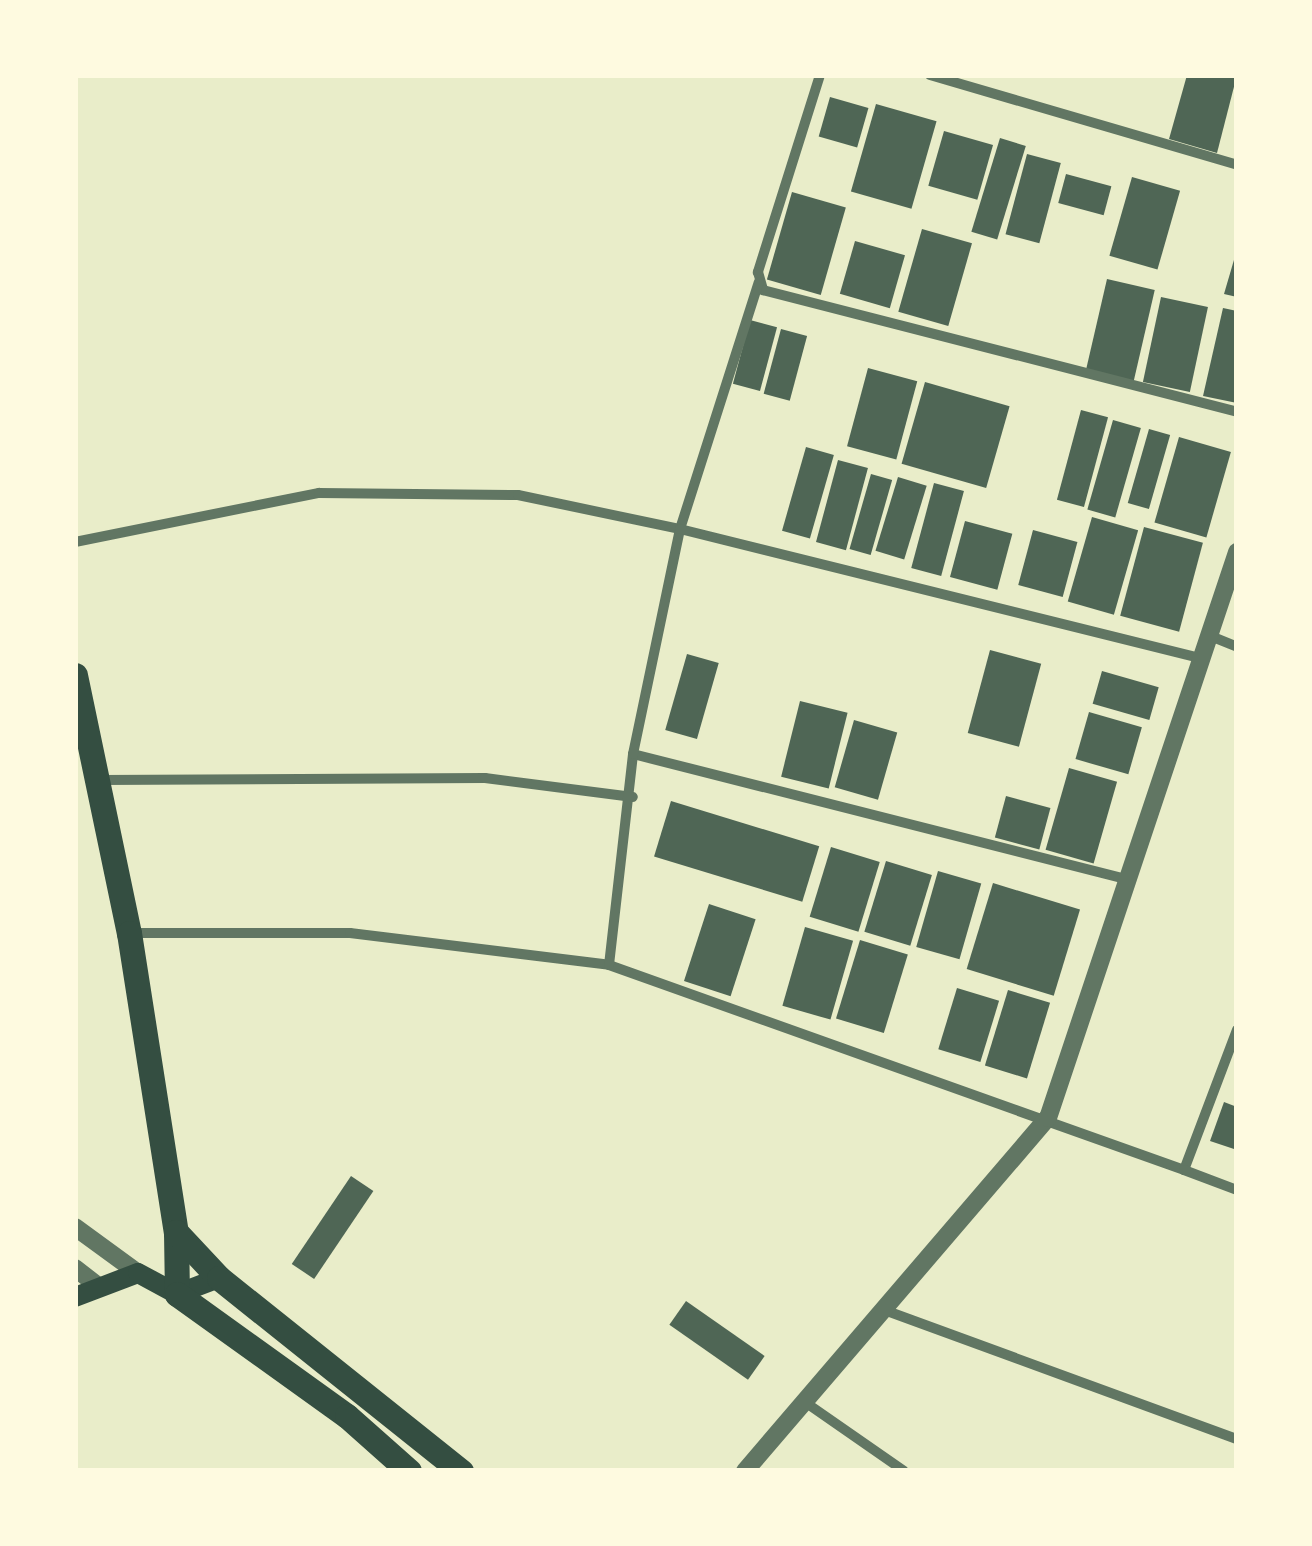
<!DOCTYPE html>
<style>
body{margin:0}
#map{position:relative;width:1312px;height:1546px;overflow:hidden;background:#e9edc9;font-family:Poppins,sans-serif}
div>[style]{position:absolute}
.building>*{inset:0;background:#4f6655;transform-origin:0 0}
.minor>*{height:10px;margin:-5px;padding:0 5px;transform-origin:5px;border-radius:5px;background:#617663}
.tertiary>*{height:18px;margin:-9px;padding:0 9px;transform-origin:9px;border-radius:9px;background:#617663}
.secondary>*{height:20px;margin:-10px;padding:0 10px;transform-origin:10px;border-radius:10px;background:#344e41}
.trunk>*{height:25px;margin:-12.5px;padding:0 12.5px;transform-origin:12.5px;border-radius:12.5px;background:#344e41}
span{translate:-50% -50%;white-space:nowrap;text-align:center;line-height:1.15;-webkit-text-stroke:9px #fefae0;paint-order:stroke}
.frame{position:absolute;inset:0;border:78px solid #fefae0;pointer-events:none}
</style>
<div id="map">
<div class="building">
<div style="clip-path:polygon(1187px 75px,1237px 75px,1217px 153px,1169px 139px)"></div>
<div style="left:830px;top:97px;width:40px;height:41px;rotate:16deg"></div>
<div style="left:876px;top:104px;width:63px;height:91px;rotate:16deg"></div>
<div style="left:944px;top:131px;width:51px;height:57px;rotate:16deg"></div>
<div style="left:1000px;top:138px;width:27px;height:98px;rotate:17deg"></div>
<div style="left:1027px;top:154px;width:35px;height:83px;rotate:15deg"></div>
<div style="left:1066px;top:174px;width:47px;height:30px;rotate:15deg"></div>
<div style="left:1132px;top:177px;width:50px;height:82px;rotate:16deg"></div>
<div style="left:792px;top:192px;width:56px;height:91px;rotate:16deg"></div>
<div style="left:922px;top:229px;width:52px;height:86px;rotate:16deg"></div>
<div style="left:855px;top:241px;width:52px;height:55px;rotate:16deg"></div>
<div style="clip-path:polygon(1236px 253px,1237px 253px,1237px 297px,1224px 294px)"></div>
<div style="left:1107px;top:279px;width:49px;height:95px;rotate:13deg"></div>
<div style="left:1161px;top:297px;width:48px;height:87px;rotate:12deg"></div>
<div style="clip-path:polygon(1223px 308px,1237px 311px,1237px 403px,1203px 396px)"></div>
<div style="left:750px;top:320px;width:28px;height:66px;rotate:15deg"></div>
<div style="left:781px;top:329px;width:27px;height:67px;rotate:15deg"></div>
<div style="left:868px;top:368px;width:51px;height:81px;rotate:15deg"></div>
<div style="left:925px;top:382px;width:88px;height:85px;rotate:16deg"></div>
<div style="left:1081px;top:410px;width:28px;height:93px;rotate:15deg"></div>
<div style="left:1113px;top:420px;width:29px;height:93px;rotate:16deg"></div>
<div style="left:1149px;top:429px;width:22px;height:77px;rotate:16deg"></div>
<div style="left:1179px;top:437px;width:54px;height:89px;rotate:16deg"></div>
<div style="left:806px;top:447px;width:29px;height:87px;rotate:16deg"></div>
<div style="left:838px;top:460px;width:31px;height:85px;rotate:15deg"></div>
<div style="left:871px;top:474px;width:22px;height:78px;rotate:16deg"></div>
<div style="left:898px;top:477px;width:30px;height:77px;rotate:17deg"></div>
<div style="left:934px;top:483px;width:31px;height:88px;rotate:15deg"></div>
<div style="left:1092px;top:517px;width:48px;height:88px;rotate:16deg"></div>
<div style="left:965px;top:521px;width:49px;height:58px;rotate:15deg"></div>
<div style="left:1144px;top:527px;width:61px;height:92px;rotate:15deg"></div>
<div style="left:1033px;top:530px;width:46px;height:57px;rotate:15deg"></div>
<div style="left:990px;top:650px;width:53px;height:86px;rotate:15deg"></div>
<div style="left:687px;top:654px;width:33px;height:79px;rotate:16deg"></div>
<div style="left:1102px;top:671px;width:59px;height:34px;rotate:16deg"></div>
<div style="left:800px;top:701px;width:49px;height:78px;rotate:14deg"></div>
<div style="left:1089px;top:712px;width:55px;height:49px;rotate:16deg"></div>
<div style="left:854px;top:720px;width:45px;height:70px;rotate:16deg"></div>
<div style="left:1069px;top:768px;width:50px;height:85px;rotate:16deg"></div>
<div style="left:1006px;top:796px;width:46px;height:43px;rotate:15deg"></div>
<div style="left:671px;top:801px;width:155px;height:58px;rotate:17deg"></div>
<div style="left:831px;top:847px;width:51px;height:73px;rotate:17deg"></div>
<div style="left:886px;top:861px;width:48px;height:74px;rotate:17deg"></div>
<div style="left:938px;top:871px;width:45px;height:79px;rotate:16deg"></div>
<div style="left:993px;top:883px;width:91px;height:90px;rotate:17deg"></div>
<div style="left:709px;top:904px;width:49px;height:81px;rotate:18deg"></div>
<div style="left:805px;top:927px;width:50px;height:82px;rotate:16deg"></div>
<div style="left:860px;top:940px;width:50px;height:82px;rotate:17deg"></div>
<div style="left:957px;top:988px;width:44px;height:64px;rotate:17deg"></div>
<div style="left:1008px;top:990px;width:44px;height:79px;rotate:17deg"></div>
<div style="clip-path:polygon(1224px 1102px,1237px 1107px,1237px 1150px,1210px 1141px)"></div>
<div style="left:351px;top:1176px;width:27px;height:106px;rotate:34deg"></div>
<div style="left:686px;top:1301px;width:96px;height:29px;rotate:35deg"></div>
</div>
<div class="minor">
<div style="left:820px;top:75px;width:207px;rotate:107.5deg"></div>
<div style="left:758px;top:272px;width:19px;rotate:74deg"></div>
<div style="left:763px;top:290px;width:489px;rotate:14.4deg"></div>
<div style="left:930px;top:75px;width:320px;rotate:16.3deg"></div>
<div style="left:75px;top:542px;width:249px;rotate:-11.4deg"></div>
<div style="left:319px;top:493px;width:199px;rotate:0.6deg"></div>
<div style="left:518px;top:495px;width:166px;rotate:11.9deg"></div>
<div style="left:680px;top:529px;width:259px;rotate:-72.3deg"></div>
<div style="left:1208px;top:635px;width:31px;rotate:22deg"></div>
<div style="left:633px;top:754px;width:513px;rotate:14.23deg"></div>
<div style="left:100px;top:780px;width:385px;rotate:-0.3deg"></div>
<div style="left:485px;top:778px;width:149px;rotate:7.3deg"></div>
<div style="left:131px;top:933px;width:219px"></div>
<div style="left:350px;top:933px;width:261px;rotate:7deg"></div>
<div style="left:609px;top:965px;width:610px;rotate:19.62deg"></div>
<div style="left:1184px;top:1170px;width:150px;rotate:-69.3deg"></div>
<div style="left:609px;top:965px;width:212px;rotate:-83.5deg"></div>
<div style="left:633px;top:754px;width:230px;rotate:-78.2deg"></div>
<div style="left:680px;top:529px;width:536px;rotate:13.93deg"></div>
<div style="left:1184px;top:1170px;width:57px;rotate:20.7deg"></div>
<div style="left:887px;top:1311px;width:373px;rotate:20.1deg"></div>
<div style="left:802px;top:1400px;width:124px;rotate:34.8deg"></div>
</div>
<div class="tertiary">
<div style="left:75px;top:1227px;width:78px;rotate:36.1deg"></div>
<div style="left:75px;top:1268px;width:31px;rotate:38deg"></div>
<div style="left:745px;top:1471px;width:465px;rotate:-49.4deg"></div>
<div style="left:1048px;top:1118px;width:597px;rotate:-71.53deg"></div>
</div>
<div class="secondary">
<div style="left:75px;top:1297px;width:67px;rotate:-20.9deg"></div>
<div style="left:138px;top:1273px;width:44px;rotate:28.3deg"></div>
<div style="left:177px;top:1294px;width:45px;rotate:-20.9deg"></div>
</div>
<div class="trunk">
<div style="left:75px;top:675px;width:264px;rotate:78.2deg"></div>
<div style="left:129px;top:933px;width:303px;rotate:81.1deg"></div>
<div style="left:176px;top:1232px;width:62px;rotate:89.1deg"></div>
<div style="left:177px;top:1294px;width:209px;rotate:35.7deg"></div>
<div style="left:347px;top:1416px;width:83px;rotate:41.6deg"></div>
<div style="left:176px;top:1232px;width:63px;rotate:46.9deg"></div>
<div style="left:219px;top:1278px;width:310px;rotate:38.6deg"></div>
</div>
<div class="frame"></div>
</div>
